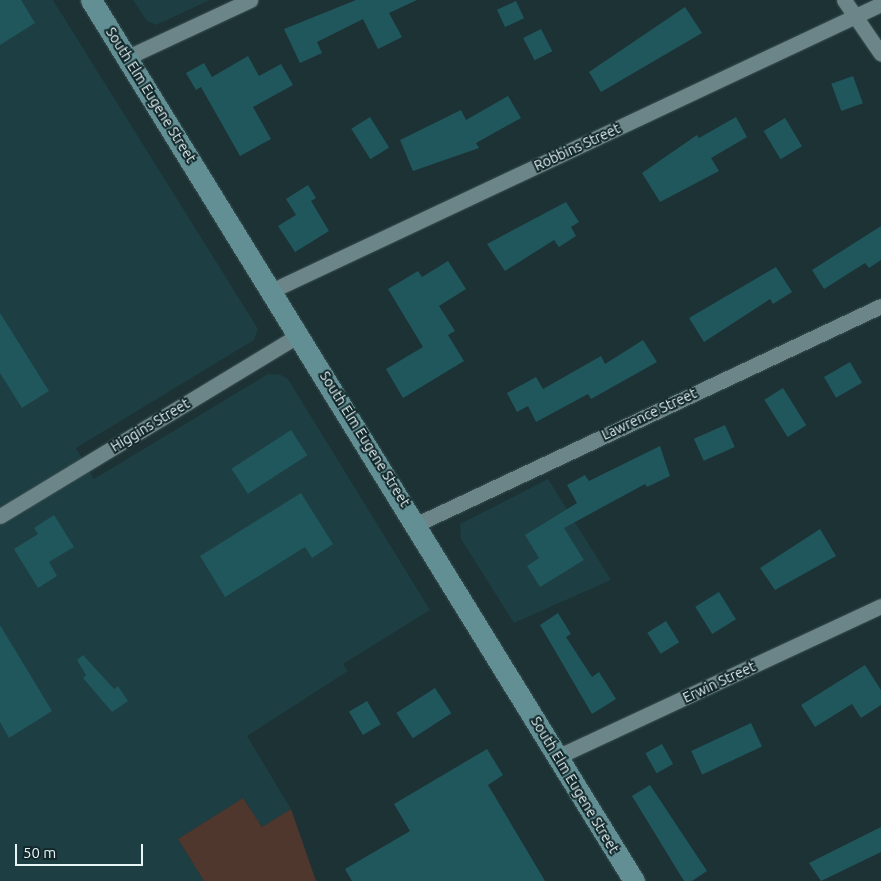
<!DOCTYPE html>
<style>
body{margin:0}
#map{position:relative;width:881px;height:881px;overflow:hidden;background:#1c3235;font-family:Ubuntu,sans-serif}
div>[style]{position:absolute}
.built>*{inset:0;background:#1d3e42}
.green>*{inset:0;background:#4f372d}
.building>*{inset:0;background:#20575d;transform-origin:0 0}
.roads{filter:drop-shadow(0 0 1px #3b4f51) drop-shadow(0 0 1px #3b4f51)}
.minor>*{height:15px;margin:-7.5px;padding:0 7.5px;transform-origin:7.5px;border-radius:7.5px;background:#6c8588}
.secondary>*{height:21px;margin:-10.5px;padding:0 10.5px;transform-origin:10.5px;border-radius:10.5px;background:#618f94}
span{translate:-50% -50%;white-space:nowrap;text-align:center;line-height:1.15;-webkit-text-stroke:4px #12282b;paint-order:stroke}
.street-label{font-size:14px;color:#e8f5f7}
.scale{position:absolute;left:15px;top:844px;width:128px;height:22px;box-sizing:border-box;border:2px solid #e8f5f7;border-top:0;padding-left:6px;font-size:15px;line-height:18px;white-space:nowrap;color:#e8f5f7;-webkit-text-stroke:4px #12282b;paint-order:stroke}
</style>
<div id="map">
<div class="built">
<div style="clip-path:polygon(0 0,53px 0,258px 329px,254px 340px,76px 448px,94px 479px,268px 374px,281px 375px,288px 379px,430px 610px,343px 664px,348px 671px,247px 736px,291px 809px,262px 827px,243px 798px,178px 839px,204px 881px,0 881px)"></div>
<div style="clip-path:polygon(133px 0,210px 0,156px 25px,147px 21px)"></div>
<div style="clip-path:polygon(548px 479px,611px 580px,514px 623px,461px 539px,460px 524px)"></div>
</div>
<div class="green">
<div style="clip-path:polygon(243px 798px,262px 827px,291px 809px,316px 881px,204px 881px,178px 839px)"></div>
</div>
<div class="building">
<div style="clip-path:polygon(0 0,21px 0,35px 23px,0 45px)"></div>
<div style="clip-path:polygon(356px 0,417px 0,389px 13px,402px 37px,378px 49px,363px 19px,317px 42px,322px 53px,300px 63px,284px 29px)"></div>
<div style="left:516px;top:1px;width:19px;height:21px;rotate:65deg"></div>
<div style="clip-path:polygon(685px 7px,702px 33px,601px 92px,589px 72px)"></div>
<div style="left:541px;top:29px;width:25px;height:20px;rotate:63deg"></div>
<div style="clip-path:polygon(248px 56px,259px 76px,281px 64px,293px 85px,253px 107px,271px 139px,240px 156px,201px 87px,196px 90px,186px 73px,204px 63px,212px 77px)"></div>
<div style="left:853px;top:76px;width:29px;height:23px;rotate:70deg"></div>
<div style="clip-path:polygon(508px 96px,521px 118px,476px 143px,479px 148px,413px 171px,400px 140px,461px 110px,466px 120px)"></div>
<div style="left:370px;top:117px;width:36px;height:22px;rotate:58deg"></div>
<div style="clip-path:polygon(736px 117px,747px 137px,711px 158px,719px 171px,660px 202px,642px 173px,697px 135px,699px 138px)"></div>
<div style="left:785px;top:118px;width:33px;height:25px;rotate:59deg"></div>
<div style="clip-path:polygon(308px 185px,316px 198px,311px 201px,329px 231px,295px 252px,278px 226px,296px 215px,286px 199px)"></div>
<div style="clip-path:polygon(566px 202px,579px 222px,571px 227px,576px 236px,559px 247px,554px 240px,505px 271px,487px 244px)"></div>
<div style="clip-path:polygon(881px 226px,881px 260px,869px 268px,865px 263px,824px 289px,812px 270px)"></div>
<div style="clip-path:polygon(448px 261px,466px 289px,439px 306px,455px 331px,448px 335px,464px 361px,403px 398px,386px 369px,423px 347px,388px 289px,418px 271px,422px 277px)"></div>
<div style="clip-path:polygon(776px 267px,792px 292px,773px 304px,770px 299px,704px 342px,689px 318px)"></div>
<div style="clip-path:polygon(0 313px,49px 391px,22px 408px,0 373px)"></div>
<div style="clip-path:polygon(643px 340px,657px 362px,591px 399px,588px 394px,536px 422px,528px 406px,517px 412px,507px 393px,536px 377px,543px 389px,601px 356px,605px 364px)"></div>
<div style="left:850px;top:362px;width:24px;height:30px;rotate:60deg"></div>
<div style="left:783px;top:388px;width:44px;height:22px;rotate:58deg"></div>
<div style="left:725px;top:425px;width:24px;height:34px;rotate:66deg"></div>
<div style="left:291px;top:430px;width:30px;height:71px;rotate:57deg"></div>
<div style="clip-path:polygon(660px 446px,670px 476px,647px 487px,645px 484px,564px 528px,584px 560px,540px 587px,527px 566px,539px 558px,525px 535px,577px 503px,567px 485px,585px 475px,589px 481px)"></div>
<div style="clip-path:polygon(301px 493px,333px 544px,312px 558px,305px 547px,225px 597px,200px 556px)"></div>
<div style="clip-path:polygon(54px 515px,74px 547px,49px 562px,57px 576px,38px 588px,14px 549px,38px 534px,34px 528px)"></div>
<div style="clip-path:polygon(820px 529px,836px 556px,775px 590px,760px 568px)"></div>
<div style="left:719px;top:592px;width:32px;height:28px;rotate:58deg"></div>
<div style="clip-path:polygon(558px 613px,571px 634px,566px 637px,592px 677px,599px 672px,616px 699px,592px 714px,540px 625px)"></div>
<div style="left:666px;top:621px;width:25px;height:22px;rotate:58deg"></div>
<div style="clip-path:polygon(0 625px,52px 711px,9px 738px,0 722px)"></div>
<div style="clip-path:polygon(83px 655px,114px 689px,118px 686px,128px 701px,112px 712px,83px 678px,86px 675px,77px 660px)"></div>
<div style="clip-path:polygon(865px 665px,881px 690px,881px 705px,861px 718px,852px 704px,815px 727px,801px 705px)"></div>
<div style="left:435px;top:688px;width:30px;height:46px;rotate:57deg"></div>
<div style="left:367px;top:701px;width:27px;height:21px;rotate:59deg"></div>
<div style="left:751px;top:723px;width:26px;height:66px;rotate:65deg"></div>
<div style="left:662px;top:744px;width:23px;height:19px;rotate:61deg"></div>
<div style="clip-path:polygon(487px 749px,503px 775px,488px 785px,545px 881px,352px 881px,345px 869px,410px 831px,394px 804px)"></div>
<div style="clip-path:polygon(650px 785px,707px 871px,692px 881px,684px 881px,632px 796px)"></div>
<div style="clip-path:polygon(881px 827px,881px 852px,821px 881px,809px 863px)"></div>
</div>
<div class="roads">
<div class="minor">
<div style="left:844px;top:0;width:65px;rotate:55.6deg"></div>
<div style="left:128px;top:57px;width:135px;rotate:-25deg"></div>
<div style="left:273px;top:290px;width:672px;rotate:-25.19deg"></div>
<div style="left:0;top:516px;width:351px;rotate:-31.2deg"></div>
<div style="left:417px;top:524px;width:513px;rotate:-25.17deg"></div>
<div style="left:557px;top:757px;width:357px;rotate:-25deg"></div>
</div>
<div class="secondary">
<div style="left:91px;top:0;width:1035px;rotate:58.35deg"></div>
</div>
</div>
<div class="street-label">
<span style="left:151px;top:95px;rotate:58deg">South Elm Eugene Street</span>
<span style="left:577px;top:147px;rotate:-25deg">Robbins Street</span>
<span style="left:649px;top:414px;rotate:-25deg">Lawrence Street</span>
<span style="left:150px;top:425px;rotate:-31deg">Higgins Street</span>
<span style="left:365px;top:439px;rotate:58deg">South Elm Eugene Street</span>
<span style="left:719px;top:682px;rotate:-25deg">Erwin Street</span>
<span style="left:575px;top:785px;rotate:59deg">South Elm Eugene Street</span>
</div>
<div class="scale">50 m</div>
</div>
